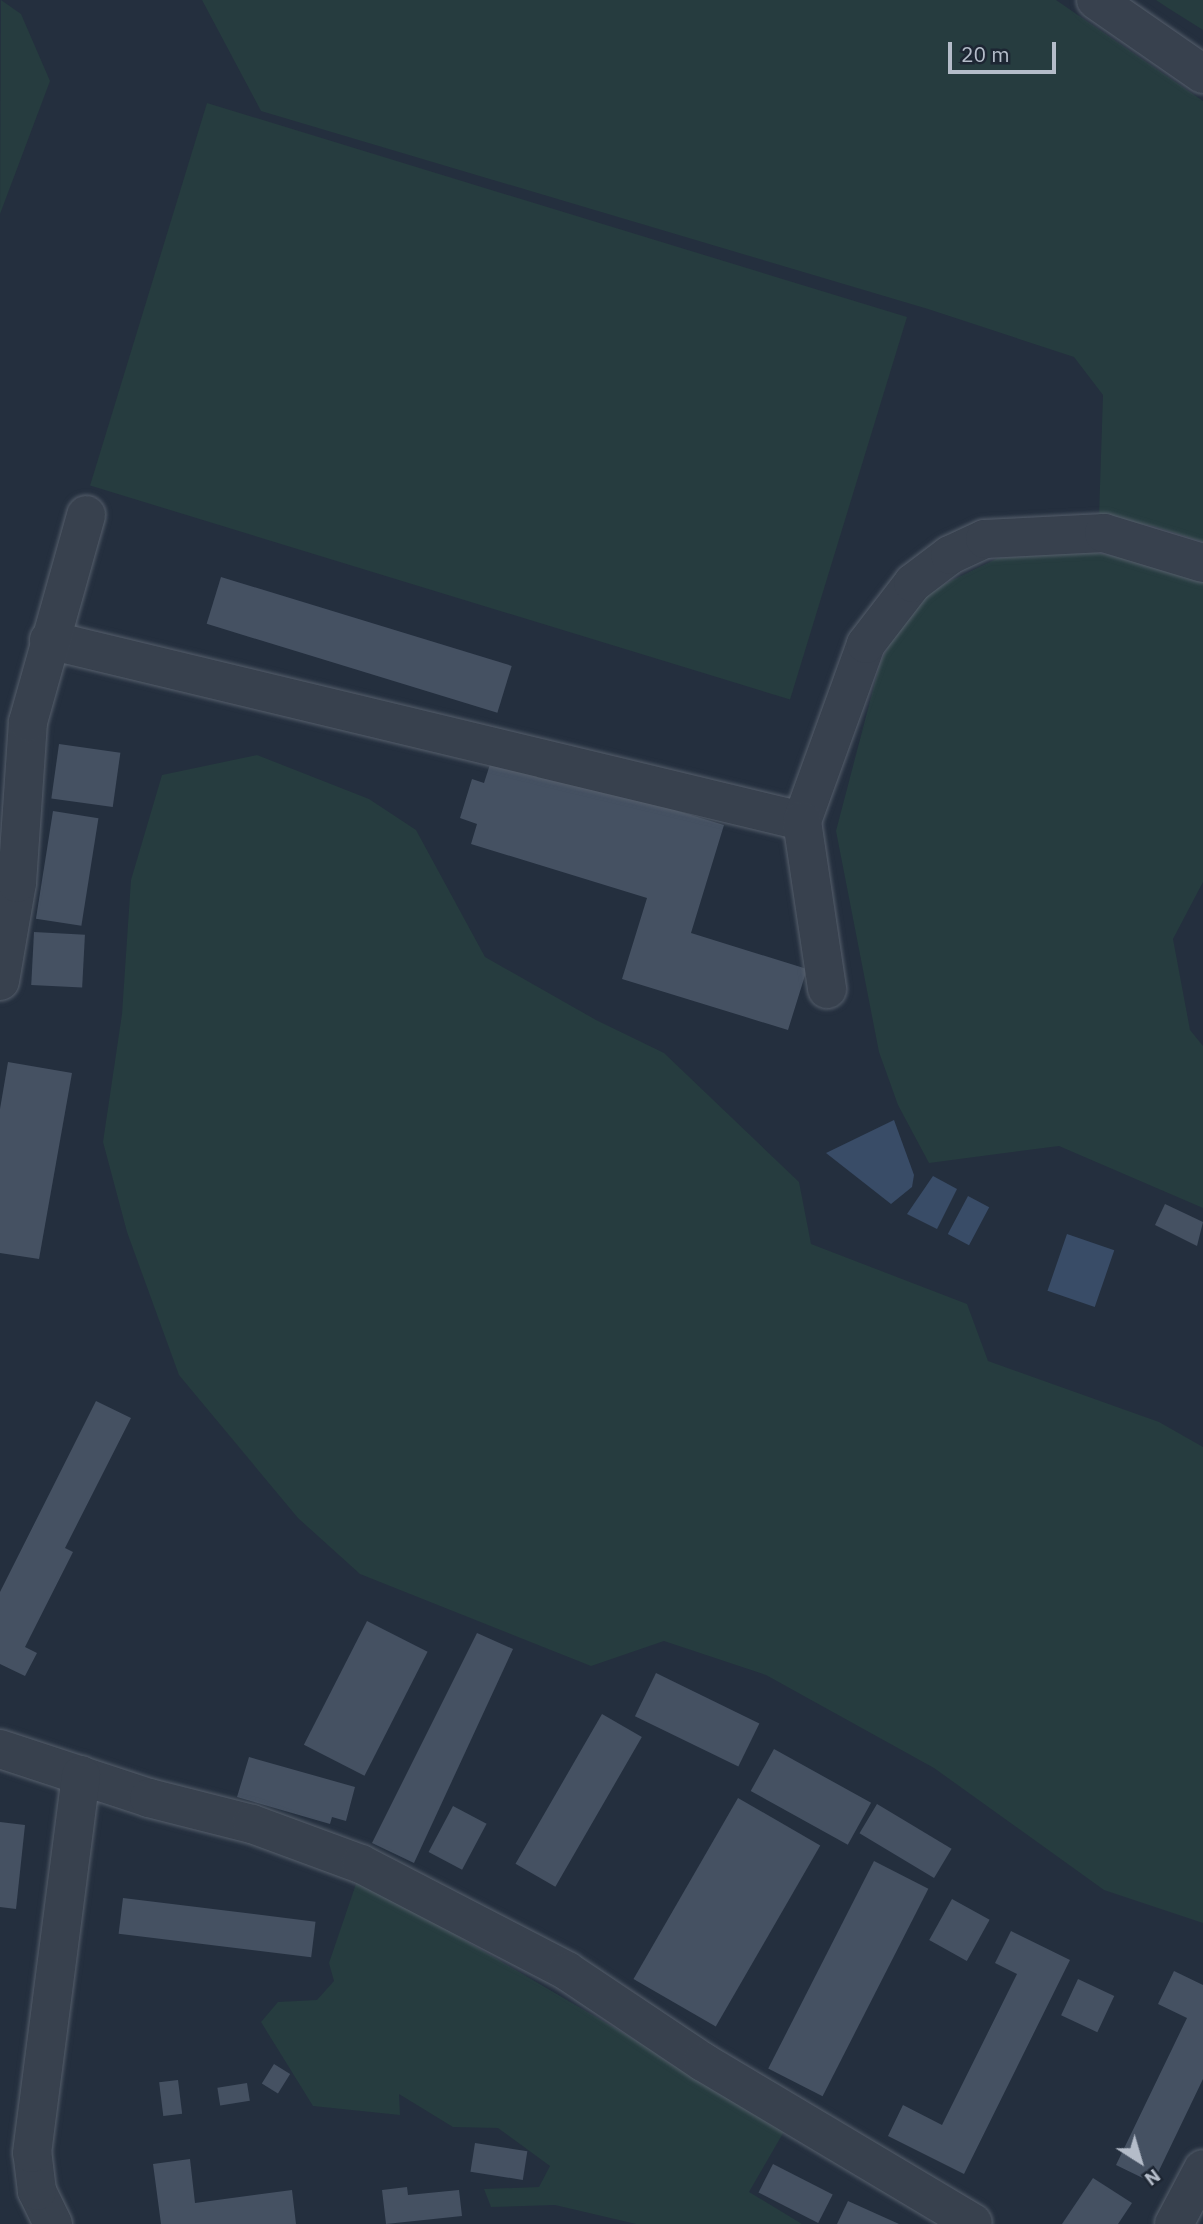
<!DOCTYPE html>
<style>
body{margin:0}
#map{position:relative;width:1203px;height:2224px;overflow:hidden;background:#242f3e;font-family:"IBM Plex Sans",sans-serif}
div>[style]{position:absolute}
.green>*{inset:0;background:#263c3f;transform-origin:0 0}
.water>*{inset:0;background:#394c67;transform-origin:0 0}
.building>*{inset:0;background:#455162;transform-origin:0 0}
.roads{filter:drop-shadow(0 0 2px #565f6c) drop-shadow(0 0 2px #565f6c)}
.minor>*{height:38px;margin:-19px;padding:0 19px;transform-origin:19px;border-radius:19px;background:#38414e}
span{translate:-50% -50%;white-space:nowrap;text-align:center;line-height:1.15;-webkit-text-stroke:5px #1d2633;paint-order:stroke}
.north{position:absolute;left:1105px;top:2126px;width:70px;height:70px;-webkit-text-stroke:5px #1d2633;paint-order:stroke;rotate:143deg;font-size:19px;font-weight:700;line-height:28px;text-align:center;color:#b4bcc9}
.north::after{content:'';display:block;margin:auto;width:24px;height:32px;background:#b4bcc9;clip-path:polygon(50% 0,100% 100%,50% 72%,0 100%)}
.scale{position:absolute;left:948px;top:42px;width:108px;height:32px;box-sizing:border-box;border:4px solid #b4bcc9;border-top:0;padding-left:9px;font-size:21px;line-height:24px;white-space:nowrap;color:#b4bcc9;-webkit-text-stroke:5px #1d2633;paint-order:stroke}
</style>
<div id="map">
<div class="green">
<div style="clip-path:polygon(1px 0,21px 14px,50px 81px,0 214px)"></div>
<div style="clip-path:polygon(202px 0,1056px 0,1203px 101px,1203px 542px,1153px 526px,1099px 517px,1103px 395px,1074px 357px,928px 309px,261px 111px)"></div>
<div style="clip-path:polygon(1156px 0,1203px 0,1203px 30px,1168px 8px)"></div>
<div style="left:207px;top:103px;width:732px;height:400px;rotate:17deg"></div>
<div style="clip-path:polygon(1090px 552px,1135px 559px,1203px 582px,1203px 882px,1173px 939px,1190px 1030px,1203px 1046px,1203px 1208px,1059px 1146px,929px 1163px,898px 1105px,879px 1052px,836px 831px,880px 663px,898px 627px,930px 591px,998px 558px)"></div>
<div style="clip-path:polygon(257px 755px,369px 799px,416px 830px,485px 957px,596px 1020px,664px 1053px,799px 1182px,811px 1244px,967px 1304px,988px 1361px,1159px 1422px,1203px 1447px,1203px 1923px,1104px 1890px,934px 1768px,766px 1675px,664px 1641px,591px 1666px,360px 1574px,298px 1518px,179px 1375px,127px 1232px,103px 1142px,122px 1014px,131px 880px,162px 775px)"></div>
<div style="clip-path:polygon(358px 1878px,786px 2128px,749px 2192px,802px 2224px,636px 2224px,555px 2205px,491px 2207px,484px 2189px,539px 2187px,550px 2166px,498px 2128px,453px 2127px,399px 2094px,400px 2115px,313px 2106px,261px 2022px,278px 2002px,317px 2000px,334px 1981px,329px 1963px)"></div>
</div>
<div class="water">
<div style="clip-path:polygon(894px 1120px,914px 1175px,912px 1187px,891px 1204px,826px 1153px)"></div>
<div style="clip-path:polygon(933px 1176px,957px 1189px,937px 1229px,907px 1214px)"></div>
<div style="left:968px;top:1196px;width:24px;height:43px;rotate:28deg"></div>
<div style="left:1067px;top:1234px;width:50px;height:60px;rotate:19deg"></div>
</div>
<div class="building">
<div style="left:221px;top:577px;width:304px;height:49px;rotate:17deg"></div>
<div style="left:59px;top:744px;width:62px;height:55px;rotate:8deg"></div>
<div style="clip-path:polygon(493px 755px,724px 825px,691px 933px,807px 969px,788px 1030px,622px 979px,647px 898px,471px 844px,477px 824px,460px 818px,472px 779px,484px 783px)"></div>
<div style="left:53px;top:811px;width:46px;height:109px;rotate:9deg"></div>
<div style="left:34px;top:932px;width:51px;height:53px;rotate:3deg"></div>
<div style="clip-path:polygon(8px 1062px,72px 1073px,39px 1259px,0 1253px,0 1109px)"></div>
<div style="clip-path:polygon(1165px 1204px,1203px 1222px,1197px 1246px,1155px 1225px)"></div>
<div style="clip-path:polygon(96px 1401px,131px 1418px,65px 1548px,73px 1552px,25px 1647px,37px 1653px,25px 1676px,0 1664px,0 1592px)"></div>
<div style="left:367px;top:1621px;width:68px;height:139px;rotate:27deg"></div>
<div style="clip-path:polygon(477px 1633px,513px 1649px,414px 1863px,372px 1843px)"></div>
<div style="left:656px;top:1673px;width:115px;height:48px;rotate:26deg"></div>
<div style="left:602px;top:1714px;width:46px;height:173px;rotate:30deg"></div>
<div style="left:774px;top:1749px;width:111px;height:48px;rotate:29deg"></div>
<div style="clip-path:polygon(249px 1757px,355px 1787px,346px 1821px,332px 1817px,330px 1824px,237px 1797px)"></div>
<div style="left:738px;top:1798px;width:95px;height:209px;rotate:30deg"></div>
<div style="left:877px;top:1804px;width:87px;height:34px;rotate:31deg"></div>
<div style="left:453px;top:1806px;width:38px;height:52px;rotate:28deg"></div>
<div style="clip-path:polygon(0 1822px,25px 1825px,16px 1909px,0 1907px)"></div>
<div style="left:874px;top:1861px;width:61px;height:233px;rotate:27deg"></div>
<div style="left:123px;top:1898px;width:194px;height:36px;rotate:7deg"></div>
<div style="left:952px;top:1899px;width:43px;height:47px;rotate:29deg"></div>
<div style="clip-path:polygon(1011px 1931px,1070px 1960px,964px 2174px,888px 2136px,903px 2105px,942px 2125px,1017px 1974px,995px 1963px)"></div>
<div style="clip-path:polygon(1174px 1971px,1203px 1985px,1203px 2079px,1153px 2183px,1116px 2165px,1187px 2018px,1158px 2004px)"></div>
<div style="left:1078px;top:1979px;width:40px;height:40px;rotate:25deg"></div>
<div style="left:274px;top:2064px;width:19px;height:23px;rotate:32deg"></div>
<div style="left:178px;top:2080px;width:34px;height:19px;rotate:83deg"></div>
<div style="left:247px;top:2083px;width:18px;height:30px;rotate:81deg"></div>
<div style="left:475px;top:2143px;width:53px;height:29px;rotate:9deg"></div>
<div style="clip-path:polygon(190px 2159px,195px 2203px,292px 2190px,296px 2224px,161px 2224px,153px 2164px)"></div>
<div style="left:773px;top:2164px;width:67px;height:32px;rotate:27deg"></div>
<div style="clip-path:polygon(1093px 2178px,1132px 2203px,1118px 2224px,1062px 2224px)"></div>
<div style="clip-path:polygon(407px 2187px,408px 2195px,459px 2190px,462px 2216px,386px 2224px,382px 2190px)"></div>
<div style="clip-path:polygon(848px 2201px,899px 2224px,837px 2224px)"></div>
</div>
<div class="roads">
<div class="minor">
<div style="left:1096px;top:0;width:130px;rotate:34.7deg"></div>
<div style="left:49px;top:640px;width:774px;rotate:13.52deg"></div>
<div style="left:802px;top:821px;width:188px;rotate:-70.1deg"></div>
<div style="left:866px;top:644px;width:77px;rotate:-52.4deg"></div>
<div style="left:913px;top:583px;width:46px;rotate:-37.1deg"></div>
<div style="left:950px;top:555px;width:38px;rotate:-25deg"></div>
<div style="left:985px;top:539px;width:119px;rotate:-2.9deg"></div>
<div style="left:1104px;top:533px;width:103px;rotate:16.9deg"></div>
<div style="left:802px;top:821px;width:170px;rotate:81.5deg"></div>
<div style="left:0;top:981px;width:99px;rotate:-80.2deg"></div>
<div style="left:17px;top:883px;width:161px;rotate:-86.1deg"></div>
<div style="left:28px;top:722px;width:215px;rotate:-74.3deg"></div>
<div style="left:0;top:1749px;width:157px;rotate:18.2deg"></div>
<div style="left:149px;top:1798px;width:106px;rotate:14.2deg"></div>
<div style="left:252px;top:1824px;width:116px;rotate:20.2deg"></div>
<div style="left:361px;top:1864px;width:232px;rotate:27.4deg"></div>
<div style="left:567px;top:1971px;width:164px;rotate:33.8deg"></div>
<div style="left:703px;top:2062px;width:314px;rotate:30.8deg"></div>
<div style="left:53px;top:2224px;width:37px;rotate:-116deg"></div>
<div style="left:37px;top:2191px;width:38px;rotate:-97deg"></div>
<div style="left:32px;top:2153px;width:381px;rotate:-82.6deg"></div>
<div style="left:1174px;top:2224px;width:62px;rotate:-62.2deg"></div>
</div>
</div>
<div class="north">N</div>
<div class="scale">20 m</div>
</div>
